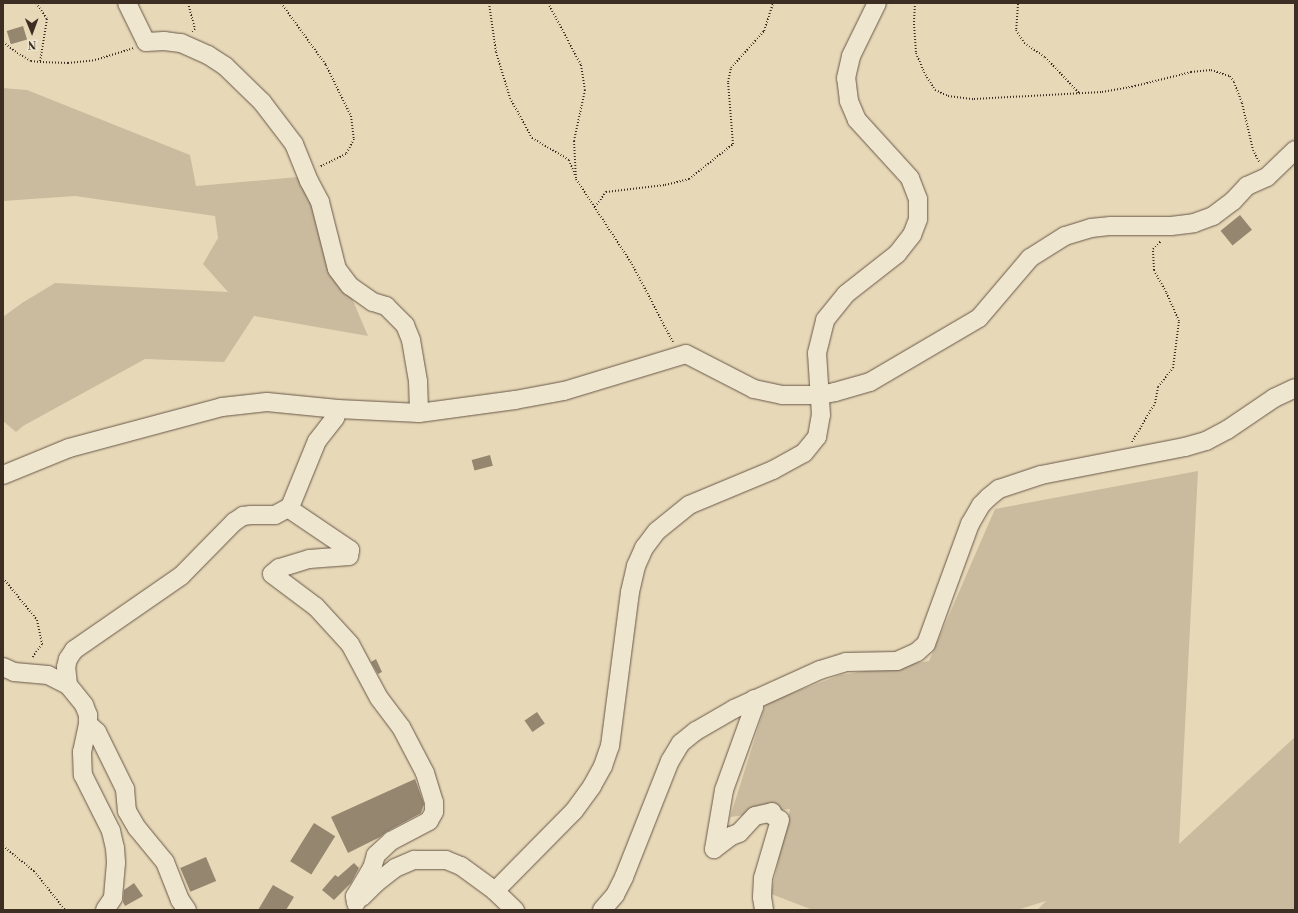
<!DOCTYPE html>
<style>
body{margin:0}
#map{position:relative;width:1298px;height:913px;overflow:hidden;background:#e7d8b7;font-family:"Libre Bodoni",serif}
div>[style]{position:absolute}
.green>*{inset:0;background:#cabb9e}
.building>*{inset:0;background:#958670;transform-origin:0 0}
.path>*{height:2px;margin-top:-1px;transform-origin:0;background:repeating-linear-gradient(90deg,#3d2e24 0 1px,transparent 0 3px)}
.roads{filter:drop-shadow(0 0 1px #685849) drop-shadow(0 0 1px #685849)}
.minor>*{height:18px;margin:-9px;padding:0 9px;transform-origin:9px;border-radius:9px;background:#efe6d0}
span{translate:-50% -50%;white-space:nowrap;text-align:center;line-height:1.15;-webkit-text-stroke:4px #efe6d0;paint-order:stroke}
.frame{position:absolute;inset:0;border:4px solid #3d2e24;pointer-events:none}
.north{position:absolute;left:12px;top:12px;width:40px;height:40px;-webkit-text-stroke:3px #efe6d0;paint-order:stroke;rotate:179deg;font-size:11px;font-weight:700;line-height:16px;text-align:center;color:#3d2e24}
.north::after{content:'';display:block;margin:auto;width:14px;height:18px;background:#3d2e24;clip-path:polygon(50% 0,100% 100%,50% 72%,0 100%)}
</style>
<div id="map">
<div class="green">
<div style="clip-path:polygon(3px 88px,27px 90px,190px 155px,196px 186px,298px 177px,311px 202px,368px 336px,254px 316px,224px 362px,145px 359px,23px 426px,16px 432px,3px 421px,3px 317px,22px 303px,55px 283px,228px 292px,203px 264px,218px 238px,215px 216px,75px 196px,3px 201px)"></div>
<div style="clip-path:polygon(1198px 471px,1179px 844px,1295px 737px,1295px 910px,1037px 910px,1046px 901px,1017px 910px,813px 910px,771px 894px,790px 809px,730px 817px,766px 703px,840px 675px,929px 661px,995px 509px)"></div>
</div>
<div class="building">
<div style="left:23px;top:26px;width:14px;height:17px;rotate:73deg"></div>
<div style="left:1240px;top:215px;width:19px;height:25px;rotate:51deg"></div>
<div style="left:490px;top:455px;width:11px;height:19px;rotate:75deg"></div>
<div style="clip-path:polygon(376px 659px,382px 672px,378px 674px,371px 662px)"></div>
<div style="left:537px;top:712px;width:14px;height:15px;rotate:56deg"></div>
<div style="clip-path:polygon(415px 779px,424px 804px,421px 813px,386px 832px,380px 837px,348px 853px,331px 817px)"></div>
<div style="left:314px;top:823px;width:25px;height:45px;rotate:32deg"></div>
<div style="left:206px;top:857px;width:26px;height:28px;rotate:67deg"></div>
<div style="clip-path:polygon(354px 863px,359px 868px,351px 883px,334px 900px,322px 890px,335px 875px,338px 877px)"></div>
<div style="clip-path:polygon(134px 883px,143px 896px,125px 906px,123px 902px,124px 890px)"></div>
<div style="clip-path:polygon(273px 885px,294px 897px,286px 910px,258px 910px)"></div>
</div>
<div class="path">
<div style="left:36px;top:3px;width:19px;rotate:55deg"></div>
<div style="left:47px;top:19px;width:44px;rotate:99.2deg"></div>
<div style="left:188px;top:3px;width:27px;rotate:75deg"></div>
<div style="left:195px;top:29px;width:4px;rotate:135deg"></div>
<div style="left:281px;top:3px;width:77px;rotate:54deg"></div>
<div style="left:326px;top:65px;width:57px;rotate:63.9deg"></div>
<div style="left:351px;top:116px;width:23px;rotate:83deg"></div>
<div style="left:354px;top:139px;width:17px;rotate:118deg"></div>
<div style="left:346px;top:154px;width:30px;rotate:154deg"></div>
<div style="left:489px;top:3px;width:49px;rotate:81.9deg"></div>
<div style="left:496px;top:52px;width:48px;rotate:73.1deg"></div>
<div style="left:510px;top:98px;width:46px;rotate:61.2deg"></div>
<div style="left:532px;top:138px;width:43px;rotate:30.7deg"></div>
<div style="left:569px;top:160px;width:16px;rotate:68deg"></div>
<div style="left:548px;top:3px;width:70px;rotate:62deg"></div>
<div style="left:581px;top:65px;width:25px;rotate:81deg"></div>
<div style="left:585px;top:90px;width:52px;rotate:102.2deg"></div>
<div style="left:574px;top:141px;width:38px;rotate:87deg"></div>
<div style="left:576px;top:179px;width:102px;rotate:56.6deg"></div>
<div style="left:632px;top:264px;width:88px;rotate:62.3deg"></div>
<div style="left:915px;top:3px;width:21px;rotate:93deg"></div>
<div style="left:914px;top:24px;width:29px;rotate:86deg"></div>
<div style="left:916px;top:53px;width:21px;rotate:67deg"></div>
<div style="left:924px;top:72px;width:21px;rotate:59deg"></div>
<div style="left:935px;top:90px;width:14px;rotate:25deg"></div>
<div style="left:948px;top:96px;width:26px;rotate:7deg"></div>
<div style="left:974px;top:99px;width:128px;rotate:-3.1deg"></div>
<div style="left:1102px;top:92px;width:34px;rotate:-10deg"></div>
<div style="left:1135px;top:86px;width:58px;rotate:-14deg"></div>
<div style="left:1191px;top:72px;width:20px;rotate:-6deg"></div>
<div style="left:1211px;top:70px;width:20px;rotate:18deg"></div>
<div style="left:1230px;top:76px;width:7px;rotate:56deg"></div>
<div style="left:1234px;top:82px;width:22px;rotate:69deg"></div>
<div style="left:1242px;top:103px;width:48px;rotate:76.8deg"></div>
<div style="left:1253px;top:150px;width:15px;rotate:62deg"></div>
<div style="left:1016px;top:3px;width:2px;rotate:27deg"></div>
<div style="left:1018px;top:4px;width:26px;rotate:94deg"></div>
<div style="left:1016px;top:30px;width:15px;rotate:58deg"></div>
<div style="left:1024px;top:43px;width:25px;rotate:34deg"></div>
<div style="left:1045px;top:57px;width:50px;rotate:46.6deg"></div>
<div style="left:3px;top:42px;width:18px;rotate:38deg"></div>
<div style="left:17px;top:53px;width:16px;rotate:30deg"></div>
<div style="left:31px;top:61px;width:9px;rotate:6deg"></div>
<div style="left:40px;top:62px;width:28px;rotate:2deg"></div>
<div style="left:68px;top:63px;width:27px;rotate:-6deg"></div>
<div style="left:95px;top:60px;width:41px;rotate:-17.1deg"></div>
<div style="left:595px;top:207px;width:19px;rotate:-54deg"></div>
<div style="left:606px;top:192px;width:59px;rotate:-6.8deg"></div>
<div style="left:665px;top:185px;width:25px;rotate:-14deg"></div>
<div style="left:689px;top:179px;width:56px;rotate:-38.5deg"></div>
<div style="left:733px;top:144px;width:62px;rotate:-94.6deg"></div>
<div style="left:728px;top:82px;width:14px;rotate:-78deg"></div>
<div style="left:731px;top:68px;width:50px;rotate:-48.3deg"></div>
<div style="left:764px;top:31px;width:29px;rotate:-72deg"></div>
<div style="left:1132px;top:442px;width:45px;rotate:-59.5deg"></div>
<div style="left:1155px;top:403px;width:16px;rotate:-79deg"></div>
<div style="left:1158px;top:387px;width:24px;rotate:-52deg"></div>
<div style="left:1173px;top:368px;width:47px;rotate:-82.7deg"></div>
<div style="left:1179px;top:321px;width:32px;rotate:-114deg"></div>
<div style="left:1166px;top:292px;width:25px;rotate:-119deg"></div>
<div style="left:1154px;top:270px;width:21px;rotate:-93deg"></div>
<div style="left:1153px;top:249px;width:11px;rotate:-45deg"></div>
<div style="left:3px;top:578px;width:54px;rotate:51deg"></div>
<div style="left:37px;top:620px;width:25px;rotate:78deg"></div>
<div style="left:42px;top:644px;width:17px;rotate:126deg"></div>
<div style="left:3px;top:846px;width:40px;rotate:39deg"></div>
<div style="left:34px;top:871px;width:50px;rotate:51.5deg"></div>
</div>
<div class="roads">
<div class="minor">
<div style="left:127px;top:3px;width:43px;rotate:64deg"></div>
<div style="left:146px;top:42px;width:18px;rotate:-3deg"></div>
<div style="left:164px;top:41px;width:17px;rotate:7deg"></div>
<div style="left:181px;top:43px;width:30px;rotate:24deg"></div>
<div style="left:208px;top:55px;width:20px;rotate:33deg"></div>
<div style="left:225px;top:66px;width:52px;rotate:44.2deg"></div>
<div style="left:262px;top:102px;width:53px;rotate:52.7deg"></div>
<div style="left:294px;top:144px;width:40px;rotate:68deg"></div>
<div style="left:309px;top:181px;width:24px;rotate:62deg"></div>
<div style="left:320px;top:202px;width:69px;rotate:75.8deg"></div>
<div style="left:337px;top:269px;width:21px;rotate:53deg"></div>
<div style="left:350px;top:286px;width:28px;rotate:35deg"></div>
<div style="left:373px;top:302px;width:14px;rotate:17deg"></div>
<div style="left:386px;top:306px;width:27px;rotate:45deg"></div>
<div style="left:405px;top:325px;width:16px;rotate:68deg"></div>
<div style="left:411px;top:340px;width:42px;rotate:80.3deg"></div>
<div style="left:418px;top:381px;width:32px;rotate:88deg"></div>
<div style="left:3px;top:475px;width:71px;rotate:-22.2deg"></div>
<div style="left:69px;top:448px;width:158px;rotate:-15deg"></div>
<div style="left:222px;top:407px;width:45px;rotate:-6.3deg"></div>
<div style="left:267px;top:402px;width:71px;rotate:5.6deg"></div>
<div style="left:338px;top:409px;width:81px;rotate:2.8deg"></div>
<div style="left:419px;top:413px;width:97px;rotate:-7.7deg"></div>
<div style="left:515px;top:400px;width:50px;rotate:-10.4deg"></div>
<div style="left:564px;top:391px;width:127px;rotate:-16.9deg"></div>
<div style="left:686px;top:354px;width:76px;rotate:27.2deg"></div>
<div style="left:754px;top:389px;width:29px;rotate:12deg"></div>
<div style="left:782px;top:395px;width:38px"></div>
<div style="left:820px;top:395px;width:15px;rotate:-11deg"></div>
<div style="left:835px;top:392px;width:36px;rotate:-16deg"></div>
<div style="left:870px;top:382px;width:126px;rotate:-30.4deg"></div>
<div style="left:979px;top:318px;width:79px;rotate:-49.6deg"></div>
<div style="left:1030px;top:258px;width:41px;rotate:-32.2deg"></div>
<div style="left:1065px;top:236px;width:27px;rotate:-17deg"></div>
<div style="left:1091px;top:228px;width:20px;rotate:-6deg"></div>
<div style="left:1111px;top:226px;width:60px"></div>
<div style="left:1171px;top:226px;width:23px;rotate:-7deg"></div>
<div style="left:1194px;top:223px;width:20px;rotate:-20deg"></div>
<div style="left:1213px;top:216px;width:25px;rotate:-37deg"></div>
<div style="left:1233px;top:201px;width:21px;rotate:-47deg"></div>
<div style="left:1247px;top:186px;width:22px;rotate:-24deg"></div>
<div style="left:1267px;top:177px;width:39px;rotate:-44deg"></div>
<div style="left:288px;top:508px;width:75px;rotate:34.1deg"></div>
<div style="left:350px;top:550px;width:6px;rotate:99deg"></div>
<div style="left:349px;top:556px;width:40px;rotate:175.7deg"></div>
<div style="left:309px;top:559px;width:31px;rotate:163deg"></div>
<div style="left:279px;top:568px;width:9px;rotate:139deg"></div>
<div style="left:272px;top:574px;width:55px;rotate:36.9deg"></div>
<div style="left:316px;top:607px;width:50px;rotate:47.4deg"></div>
<div style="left:350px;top:644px;width:61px;rotate:61.8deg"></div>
<div style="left:379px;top:698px;width:36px;rotate:53deg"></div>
<div style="left:401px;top:727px;width:52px;rotate:62.4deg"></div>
<div style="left:425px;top:773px;width:30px;rotate:73deg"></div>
<div style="left:434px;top:802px;width:10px;rotate:90deg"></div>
<div style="left:434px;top:812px;width:10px;rotate:119deg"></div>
<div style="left:429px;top:821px;width:43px;rotate:152.2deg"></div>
<div style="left:391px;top:841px;width:21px;rotate:137deg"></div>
<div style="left:376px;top:855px;width:14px;rotate:107deg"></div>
<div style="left:372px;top:868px;width:33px;rotate:121deg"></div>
<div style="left:355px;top:896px;width:7px;rotate:82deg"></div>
<div style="left:3px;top:667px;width:12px;rotate:24deg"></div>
<div style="left:14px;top:672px;width:34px;rotate:5deg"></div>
<div style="left:48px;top:675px;width:22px;rotate:27deg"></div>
<div style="left:68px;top:685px;width:26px;rotate:51deg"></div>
<div style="left:84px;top:705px;width:11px;rotate:68deg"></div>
<div style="left:88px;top:715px;width:9px;rotate:90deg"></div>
<div style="left:88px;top:724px;width:29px;rotate:102deg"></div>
<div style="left:82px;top:752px;width:23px;rotate:88deg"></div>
<div style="left:83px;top:775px;width:63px;rotate:63.4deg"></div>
<div style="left:111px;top:831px;width:17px;rotate:77deg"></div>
<div style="left:115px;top:848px;width:15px;rotate:86deg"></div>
<div style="left:116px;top:863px;width:35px;rotate:95deg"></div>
<div style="left:113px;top:898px;width:14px;rotate:124deg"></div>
<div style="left:68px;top:685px;width:18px;rotate:-96deg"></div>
<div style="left:66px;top:667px;width:8px;rotate:-76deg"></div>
<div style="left:68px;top:659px;width:11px;rotate:-56deg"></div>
<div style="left:74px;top:650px;width:130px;rotate:-34.7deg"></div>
<div style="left:181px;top:576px;width:76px;rotate:-45.5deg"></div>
<div style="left:234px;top:522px;width:11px;rotate:-34deg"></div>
<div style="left:243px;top:516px;width:8px;rotate:-7deg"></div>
<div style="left:251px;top:515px;width:24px"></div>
<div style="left:275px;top:515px;width:17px;rotate:-28deg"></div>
<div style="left:290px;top:507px;width:71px;rotate:-67.8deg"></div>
<div style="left:317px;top:441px;width:29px;rotate:-52deg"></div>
<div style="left:335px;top:418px;width:9px;rotate:-72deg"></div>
<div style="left:754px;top:699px;width:8px;rotate:90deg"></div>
<div style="left:754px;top:707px;width:88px;rotate:109.9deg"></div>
<div style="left:724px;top:790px;width:60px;rotate:99.6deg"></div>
<div style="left:714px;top:849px;width:21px;rotate:-37deg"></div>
<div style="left:731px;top:836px;width:9px;rotate:-21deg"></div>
<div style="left:739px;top:833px;width:23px;rotate:-47deg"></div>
<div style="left:755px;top:816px;width:17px;rotate:-13deg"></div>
<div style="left:772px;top:812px;width:3px;rotate:90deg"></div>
<div style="left:772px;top:815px;width:9px;rotate:32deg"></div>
<div style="left:780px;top:820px;width:60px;rotate:106.3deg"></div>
<div style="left:763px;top:878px;width:19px;rotate:93deg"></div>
<div style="left:762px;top:897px;width:13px;rotate:81deg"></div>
<div style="left:88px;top:724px;width:12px;rotate:42deg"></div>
<div style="left:97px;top:732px;width:64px;rotate:63.8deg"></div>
<div style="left:125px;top:789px;width:22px;rotate:85deg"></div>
<div style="left:127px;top:811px;width:20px;rotate:60deg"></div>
<div style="left:137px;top:828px;width:44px;rotate:50.5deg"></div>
<div style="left:165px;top:862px;width:41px;rotate:68.5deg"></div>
<div style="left:180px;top:900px;width:12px;rotate:55deg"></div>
<div style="left:495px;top:891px;width:112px;rotate:-45.4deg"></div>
<div style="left:574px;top:811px;width:31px;rotate:-54deg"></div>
<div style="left:592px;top:786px;width:23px;rotate:-61deg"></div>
<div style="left:603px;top:766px;width:21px;rotate:-71deg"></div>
<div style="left:610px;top:746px;width:155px;rotate:-82.6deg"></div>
<div style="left:630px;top:592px;width:27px;rotate:-77deg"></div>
<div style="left:636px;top:566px;width:20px;rotate:-66deg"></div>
<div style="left:644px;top:548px;width:21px;rotate:-53deg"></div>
<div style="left:657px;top:531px;width:41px;rotate:-39.1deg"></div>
<div style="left:689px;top:505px;width:91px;rotate:-22.6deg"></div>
<div style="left:773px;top:470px;width:35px;rotate:-29deg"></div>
<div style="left:804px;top:453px;width:21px;rotate:-51deg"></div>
<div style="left:817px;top:437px;width:22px;rotate:-80deg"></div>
<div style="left:821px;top:415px;width:62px;rotate:-93.7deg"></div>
<div style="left:817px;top:353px;width:34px;rotate:-76deg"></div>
<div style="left:825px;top:320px;width:33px;rotate:-51deg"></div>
<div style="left:846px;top:294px;width:65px;rotate:-38.1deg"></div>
<div style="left:897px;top:254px;width:24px;rotate:-52deg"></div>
<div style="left:912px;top:235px;width:17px;rotate:-69deg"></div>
<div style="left:918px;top:219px;width:20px;rotate:-90deg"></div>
<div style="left:918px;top:199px;width:22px;rotate:-111deg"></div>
<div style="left:910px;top:178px;width:79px;rotate:-132.4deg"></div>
<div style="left:857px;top:120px;width:21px;rotate:-113deg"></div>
<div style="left:849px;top:101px;width:23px;rotate:-97deg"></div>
<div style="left:846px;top:78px;width:23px;rotate:-77deg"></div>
<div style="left:851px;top:56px;width:59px;rotate:-63.9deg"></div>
<div style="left:362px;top:897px;width:20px;rotate:-45deg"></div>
<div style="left:376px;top:883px;width:24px;rotate:-38deg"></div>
<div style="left:395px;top:868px;width:21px;rotate:-23deg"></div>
<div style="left:414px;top:860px;width:32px"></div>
<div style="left:446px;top:860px;width:16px;rotate:22deg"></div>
<div style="left:461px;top:866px;width:42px;rotate:36.3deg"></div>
<div style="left:495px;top:891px;width:28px;rotate:44deg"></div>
<div style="left:602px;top:910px;width:20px;rotate:-49deg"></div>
<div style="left:615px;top:895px;width:20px;rotate:-63deg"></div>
<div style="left:624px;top:877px;width:125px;rotate:-68.4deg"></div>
<div style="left:670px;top:761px;width:21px;rotate:-59deg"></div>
<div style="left:681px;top:743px;width:19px;rotate:-39deg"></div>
<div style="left:696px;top:731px;width:44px;rotate:-30.1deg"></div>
<div style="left:734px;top:709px;width:94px;rotate:-24.4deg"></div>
<div style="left:820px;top:670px;width:27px;rotate:-17deg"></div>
<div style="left:846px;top:662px;width:51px;rotate:-1.1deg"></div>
<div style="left:897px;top:661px;width:22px;rotate:-24deg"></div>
<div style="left:917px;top:652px;width:12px;rotate:-42deg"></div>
<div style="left:926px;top:644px;width:128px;rotate:-69.9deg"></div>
<div style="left:970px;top:524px;width:22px;rotate:-60deg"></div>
<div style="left:981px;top:505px;width:11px;rotate:-45deg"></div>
<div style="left:989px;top:497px;width:13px;rotate:-39deg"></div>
<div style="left:999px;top:489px;width:44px;rotate:-18.4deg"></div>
<div style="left:1041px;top:475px;width:147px;rotate:-11deg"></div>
<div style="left:1185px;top:447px;width:22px;rotate:-16deg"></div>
<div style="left:1206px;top:441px;width:24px;rotate:-28deg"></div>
<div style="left:1227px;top:430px;width:57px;rotate:-34.2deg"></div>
<div style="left:1274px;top:398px;width:23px;rotate:-25deg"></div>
</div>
</div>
<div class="frame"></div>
<div class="north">N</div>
</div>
